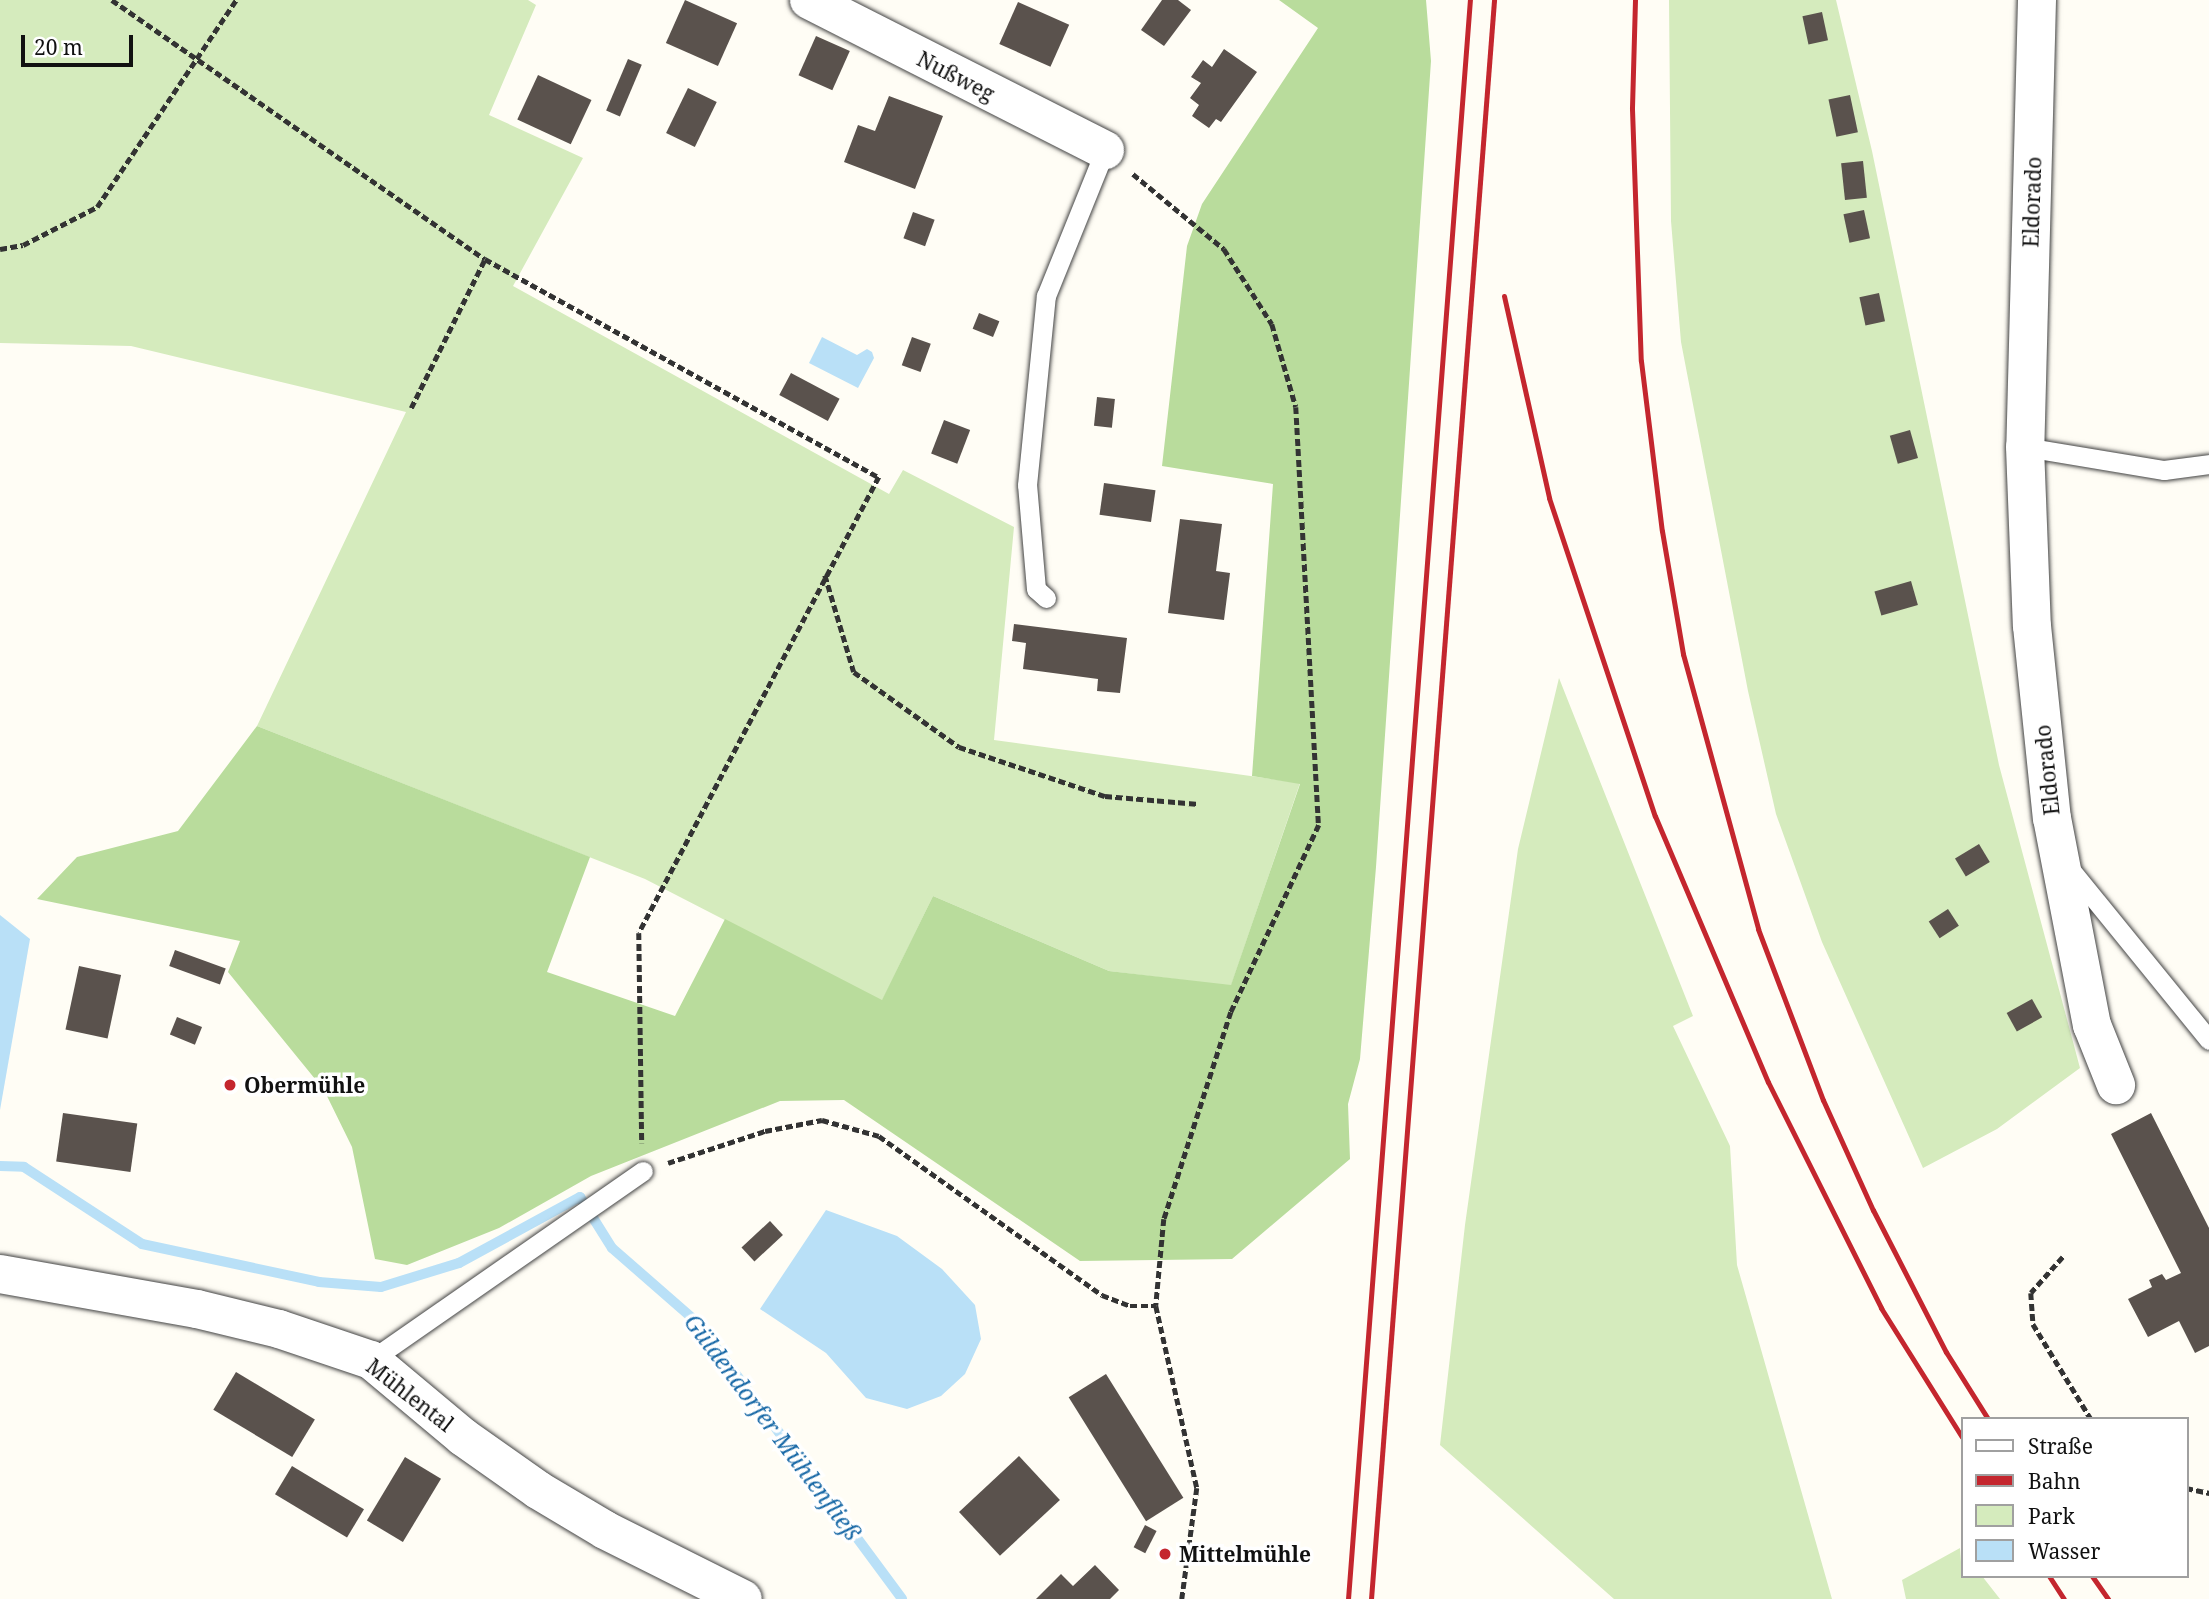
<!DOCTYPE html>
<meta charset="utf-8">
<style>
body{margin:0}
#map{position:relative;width:2209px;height:1599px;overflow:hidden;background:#fffdf5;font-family:"Noto Serif",serif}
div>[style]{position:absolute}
.green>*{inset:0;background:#d5ebbd}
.forest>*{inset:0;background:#b9dc9c}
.water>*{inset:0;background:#b9e0f7}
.stream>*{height:10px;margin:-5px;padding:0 5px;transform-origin:5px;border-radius:5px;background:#b9e0f7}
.building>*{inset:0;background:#5a524d;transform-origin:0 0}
.path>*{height:4.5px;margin-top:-2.25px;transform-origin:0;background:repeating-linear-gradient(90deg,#333 0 7px,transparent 0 10.5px)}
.roads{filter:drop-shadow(0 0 2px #444) drop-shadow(0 0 2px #444)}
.lane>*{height:19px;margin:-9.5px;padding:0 9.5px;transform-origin:9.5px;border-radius:9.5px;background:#fff}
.street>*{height:38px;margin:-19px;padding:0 19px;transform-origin:19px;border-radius:19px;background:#fff}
.rail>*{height:5px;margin:-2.5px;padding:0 2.5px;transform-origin:2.5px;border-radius:2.5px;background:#c4262e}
.dots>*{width:19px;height:19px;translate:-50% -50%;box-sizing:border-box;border:4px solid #fff;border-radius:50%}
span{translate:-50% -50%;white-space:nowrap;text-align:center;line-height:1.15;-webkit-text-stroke:7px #fff;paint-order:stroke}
.street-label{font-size:21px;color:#111}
.poi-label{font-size:21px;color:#111;font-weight:700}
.left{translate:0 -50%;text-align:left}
.water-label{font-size:23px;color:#1768a6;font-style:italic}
.legend{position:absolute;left:1961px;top:1417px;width:228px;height:161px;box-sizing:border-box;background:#fff;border:2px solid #a0a0a0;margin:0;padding:9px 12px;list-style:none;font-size:21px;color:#111}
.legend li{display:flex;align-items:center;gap:14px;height:35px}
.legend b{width:35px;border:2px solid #a0a0a0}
.scale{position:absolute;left:21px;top:35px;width:112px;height:32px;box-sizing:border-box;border:4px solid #111;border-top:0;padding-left:9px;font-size:21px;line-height:24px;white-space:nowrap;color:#111;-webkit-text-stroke:5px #fff;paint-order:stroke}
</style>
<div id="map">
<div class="green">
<div style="clip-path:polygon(0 0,528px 0,536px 5px,489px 115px,583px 158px,513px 286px,889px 494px,903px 470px,1014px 527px,994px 740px,1300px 783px,1231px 986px,1109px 971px,933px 896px,882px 1001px,645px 879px,257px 726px,406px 412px,131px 346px,0 343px)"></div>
<div style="clip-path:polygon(1669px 0,1836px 0,1872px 151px,1999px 765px,2080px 1068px,1997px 1129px,1923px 1168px,1822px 942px,1776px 814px,1748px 691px,1681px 342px,1671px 221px)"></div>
<div style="clip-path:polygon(1559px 678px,1693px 1016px,1673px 1026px,1730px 1146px,1737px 1265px,1832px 1599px,1614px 1599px,1440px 1445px,1465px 1225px,1518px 849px)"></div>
<div style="clip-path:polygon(1960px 1548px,1962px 1576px,1982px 1576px,2000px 1599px,1906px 1599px,1902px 1580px)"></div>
</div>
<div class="forest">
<div style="clip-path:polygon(1279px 0,1426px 0,1431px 61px,1376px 867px,1360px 1059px,1348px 1104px,1350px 1159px,1232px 1259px,1080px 1261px,844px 1100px,780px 1101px,591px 1176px,499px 1228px,407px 1265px,375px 1259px,352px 1147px,324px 1090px,228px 972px,240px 941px,37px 899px,77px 857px,178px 831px,257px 726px,590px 857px,547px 972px,675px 1016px,725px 919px,882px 1000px,933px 896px,1109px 971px,1231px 985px,1300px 784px,1252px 776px,1273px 484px,1162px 466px,1187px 246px,1202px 204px,1318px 28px)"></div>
</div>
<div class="water">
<div style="clip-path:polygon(822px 337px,857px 355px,867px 349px,872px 352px,874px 358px,858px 388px,809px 363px)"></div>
<div style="clip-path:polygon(0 915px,30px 939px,0 1110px)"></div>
<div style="clip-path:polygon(826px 1210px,897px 1236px,942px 1269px,975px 1305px,981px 1339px,965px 1374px,941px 1396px,907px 1409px,866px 1398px,826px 1353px,760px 1309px)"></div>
</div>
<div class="stream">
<div style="left:0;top:1166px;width:24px;rotate:2deg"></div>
<div style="left:24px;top:1167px;width:141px;rotate:33.1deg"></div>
<div style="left:142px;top:1244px;width:181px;rotate:12.1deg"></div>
<div style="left:319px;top:1282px;width:62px;rotate:4.6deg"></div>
<div style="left:381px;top:1287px;width:82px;rotate:-17.1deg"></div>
<div style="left:459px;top:1263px;width:138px;rotate:-28.6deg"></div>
<div style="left:580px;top:1197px;width:60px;rotate:57.9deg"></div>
<div style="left:612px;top:1248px;width:114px;rotate:41.1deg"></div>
<div style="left:698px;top:1323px;width:343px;rotate:53.5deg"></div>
</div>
<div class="building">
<div style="left:685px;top:0;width:57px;height:47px;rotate:24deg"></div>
<div style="clip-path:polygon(1162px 0,1178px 0,1191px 10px,1164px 46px,1141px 30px)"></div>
<div style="left:1018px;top:2px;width:56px;height:46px;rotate:24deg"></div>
<div style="left:1822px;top:12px;width:29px;height:20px;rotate:78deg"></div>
<div style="left:816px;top:36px;width:37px;height:43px;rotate:24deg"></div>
<div style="clip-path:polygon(1224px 49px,1257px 72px,1221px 122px,1216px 119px,1209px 128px,1192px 116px,1199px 105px,1190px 98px,1201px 83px,1191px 77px,1203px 60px,1212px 67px)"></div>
<div style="left:628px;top:59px;width:15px;height:56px;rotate:23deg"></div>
<div style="left:538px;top:75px;width:59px;height:49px;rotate:25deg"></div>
<div style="left:688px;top:88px;width:32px;height:50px;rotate:26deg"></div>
<div style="left:1850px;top:95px;width:38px;height:22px;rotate:78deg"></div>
<div style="clip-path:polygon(889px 96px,943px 116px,915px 189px,844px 162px,858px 125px,875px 131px)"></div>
<div style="left:1863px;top:161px;width:37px;height:22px;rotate:84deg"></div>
<div style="left:1864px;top:210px;width:29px;height:21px;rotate:78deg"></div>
<div style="left:913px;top:212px;width:23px;height:28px;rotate:20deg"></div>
<div style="left:1879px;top:293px;width:29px;height:20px;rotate:78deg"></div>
<div style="left:979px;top:313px;width:22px;height:17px;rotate:22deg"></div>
<div style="left:912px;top:337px;width:20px;height:30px;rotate:20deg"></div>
<div style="left:791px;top:373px;width:55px;height:25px;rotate:28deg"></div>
<div style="left:1097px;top:397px;width:18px;height:29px;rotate:6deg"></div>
<div style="left:944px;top:420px;width:28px;height:36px;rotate:21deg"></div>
<div style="left:1910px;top:430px;width:29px;height:21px;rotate:74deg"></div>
<div style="left:1104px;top:483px;width:52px;height:32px;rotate:8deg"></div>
<div style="clip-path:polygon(1180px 519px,1222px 524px,1216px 571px,1230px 573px,1224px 620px,1168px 613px)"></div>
<div style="left:1911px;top:581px;width:25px;height:38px;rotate:74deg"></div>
<div style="clip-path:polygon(1014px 624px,1127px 638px,1120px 693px,1097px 691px,1098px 679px,1023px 669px,1026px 643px,1012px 641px)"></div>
<div style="left:1979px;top:844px;width:21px;height:28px;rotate:59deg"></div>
<div style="left:1948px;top:909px;width:20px;height:23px;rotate:57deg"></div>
<div style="left:175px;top:950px;width:54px;height:17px;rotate:20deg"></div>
<div style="left:79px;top:966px;width:43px;height:65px;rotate:12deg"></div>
<div style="left:2032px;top:999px;width:21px;height:29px;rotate:61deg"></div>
<div style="left:177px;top:1017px;width:27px;height:19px;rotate:22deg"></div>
<div style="left:63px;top:1113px;width:75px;height:49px;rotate:8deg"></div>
<div style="clip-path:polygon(2151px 1113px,2209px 1228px,2209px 1346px,2195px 1353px,2179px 1321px,2148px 1337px,2128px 1299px,2152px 1287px,2149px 1280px,2162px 1274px,2166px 1280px,2181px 1273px,2111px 1134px)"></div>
<div style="left:770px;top:1221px;width:19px;height:39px;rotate:47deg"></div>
<div style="left:236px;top:1372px;width:92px;height:44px;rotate:31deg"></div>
<div style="left:1106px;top:1374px;width:146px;height:44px;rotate:58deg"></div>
<div style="left:1019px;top:1456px;width:60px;height:82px;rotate:47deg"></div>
<div style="left:405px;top:1457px;width:42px;height:74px;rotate:31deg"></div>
<div style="left:292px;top:1466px;width:84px;height:33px;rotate:31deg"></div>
<div style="left:1145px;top:1525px;width:13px;height:25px;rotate:27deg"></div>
<div style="clip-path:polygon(1095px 1565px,1119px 1590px,1110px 1599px,1036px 1599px,1061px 1574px,1073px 1586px)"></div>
</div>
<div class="path">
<div style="left:112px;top:0;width:454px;rotate:34.8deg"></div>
<div style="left:485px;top:259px;width:450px;rotate:29deg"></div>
<div style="left:879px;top:477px;width:515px;rotate:117.76deg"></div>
<div style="left:639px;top:933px;width:210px;rotate:89.2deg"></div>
<div style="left:1133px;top:174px;width:118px;rotate:39.5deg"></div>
<div style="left:1224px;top:249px;width:89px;rotate:57.4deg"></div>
<div style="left:1272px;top:324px;width:86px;rotate:73.9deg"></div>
<div style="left:1296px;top:407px;width:419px;rotate:86.9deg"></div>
<div style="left:1319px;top:825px;width:207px;rotate:115.2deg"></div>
<div style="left:1231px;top:1012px;width:218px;rotate:107.9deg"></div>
<div style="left:1164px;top:1219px;width:87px;rotate:95.3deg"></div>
<div style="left:0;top:249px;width:23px;rotate:-10deg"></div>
<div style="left:23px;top:245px;width:83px;rotate:-27.2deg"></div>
<div style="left:97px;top:207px;width:249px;rotate:-56.1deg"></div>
<div style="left:411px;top:408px;width:166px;rotate:-63.6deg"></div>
<div style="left:825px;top:575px;width:101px;rotate:73.4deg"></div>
<div style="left:854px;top:672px;width:129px;rotate:35.5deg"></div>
<div style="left:959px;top:747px;width:154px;rotate:18.6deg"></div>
<div style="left:1105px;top:796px;width:94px;rotate:4.9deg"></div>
<div style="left:668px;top:1163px;width:102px;rotate:-18.3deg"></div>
<div style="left:765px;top:1131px;width:58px;rotate:-10.9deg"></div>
<div style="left:822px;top:1120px;width:59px;rotate:15.7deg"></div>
<div style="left:879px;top:1136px;width:274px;rotate:35.5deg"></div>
<div style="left:1102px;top:1295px;width:30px;rotate:21deg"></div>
<div style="left:1130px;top:1306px;width:26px"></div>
<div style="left:1156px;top:1306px;width:187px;rotate:77.3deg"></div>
<div style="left:1197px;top:1488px;width:112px;rotate:97.7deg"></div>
<div style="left:2063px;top:1257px;width:48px;rotate:131.6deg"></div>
<div style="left:2031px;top:1293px;width:31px;rotate:86deg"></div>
<div style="left:2033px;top:1324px;width:111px;rotate:58.6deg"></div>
<div style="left:2186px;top:1488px;width:24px;rotate:12deg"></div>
</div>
<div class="roads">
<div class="lane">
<div style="left:2025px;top:447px;width:141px;rotate:9.4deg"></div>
<div style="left:2164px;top:470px;width:45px;rotate:-7.6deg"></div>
<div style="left:1046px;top:598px;width:13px;rotate:-138deg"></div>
<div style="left:1036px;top:589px;width:104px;rotate:-94.9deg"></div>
<div style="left:1027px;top:485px;width:190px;rotate:-84.3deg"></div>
<div style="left:1046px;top:296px;width:157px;rotate:-68deg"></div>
<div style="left:2070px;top:869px;width:220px;rotate:50.9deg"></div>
<div style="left:371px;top:1360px;width:331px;rotate:-34.8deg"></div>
</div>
<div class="street">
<div style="left:809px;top:0;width:332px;rotate:26.9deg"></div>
<div style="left:2037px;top:0;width:447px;rotate:91.5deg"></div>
<div style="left:2025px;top:447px;width:179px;rotate:87.8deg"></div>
<div style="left:2032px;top:626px;width:193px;rotate:84.1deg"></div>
<div style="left:2052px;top:818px;width:211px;rotate:79.1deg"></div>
<div style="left:2092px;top:1025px;width:65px;rotate:68.2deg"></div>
<div style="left:0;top:1274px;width:200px;rotate:10.1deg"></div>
<div style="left:197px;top:1309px;width:84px;rotate:13.7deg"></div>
<div style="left:279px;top:1329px;width:97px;rotate:18.6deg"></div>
<div style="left:371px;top:1360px;width:120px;rotate:39.9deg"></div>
<div style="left:463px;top:1437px;width:92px;rotate:35.2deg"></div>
<div style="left:538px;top:1490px;width:78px;rotate:30.8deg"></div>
<div style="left:605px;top:1530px;width:154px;rotate:26.6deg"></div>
</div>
</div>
<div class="rail">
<div style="left:1635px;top:0;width:109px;rotate:91.6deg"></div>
<div style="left:1632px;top:109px;width:252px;rotate:88deg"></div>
<div style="left:1641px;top:361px;width:171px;rotate:83deg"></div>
<div style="left:1662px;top:531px;width:125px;rotate:80.3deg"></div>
<div style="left:1683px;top:654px;width:285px;rotate:74.7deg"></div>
<div style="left:1758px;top:929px;width:183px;rotate:69.2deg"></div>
<div style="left:1823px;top:1100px;width:121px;rotate:65.6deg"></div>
<div style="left:1873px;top:1210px;width:160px;rotate:62.8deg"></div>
<div style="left:1946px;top:1352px;width:79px;rotate:57.9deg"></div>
<div style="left:1504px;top:296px;width:207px;rotate:77.4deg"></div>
<div style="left:1549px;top:498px;width:335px;rotate:71.6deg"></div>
<div style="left:1655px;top:816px;width:289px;rotate:67deg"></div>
<div style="left:1768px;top:1082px;width:253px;rotate:63.4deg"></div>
<div style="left:1881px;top:1308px;width:152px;rotate:57.9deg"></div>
<div style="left:2049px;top:1576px;width:27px;rotate:57deg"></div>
<div style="left:2092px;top:1576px;width:28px;rotate:55deg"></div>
<div style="left:1348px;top:1599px;width:1604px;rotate:-85.64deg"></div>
<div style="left:1371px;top:1599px;width:1604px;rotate:-85.6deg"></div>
</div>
<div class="dots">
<div style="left:230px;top:1085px;background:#c4262e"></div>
<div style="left:1165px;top:1554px;background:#c4262e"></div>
</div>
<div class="street-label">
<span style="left:956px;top:76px;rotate:27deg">Nußweg</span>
<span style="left:2032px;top:202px;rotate:-88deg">Eldorado</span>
<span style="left:2047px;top:770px;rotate:-96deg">Eldorado</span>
<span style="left:410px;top:1395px;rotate:38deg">Mühlental</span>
</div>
<div class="poi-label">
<span class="left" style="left:244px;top:1085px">Obermühle</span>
<span class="left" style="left:1179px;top:1554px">Mittelmühle</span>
</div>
<div class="water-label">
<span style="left:773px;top:1427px;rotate:53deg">Güldendorfer Mühlenfließ</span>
</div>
<ul class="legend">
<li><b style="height:9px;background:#fff"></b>Straße</li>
<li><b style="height:9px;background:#c4262e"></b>Bahn</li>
<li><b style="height:19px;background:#d5ebbd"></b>Park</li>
<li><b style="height:19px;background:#b9e0f7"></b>Wasser</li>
</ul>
<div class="scale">20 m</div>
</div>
